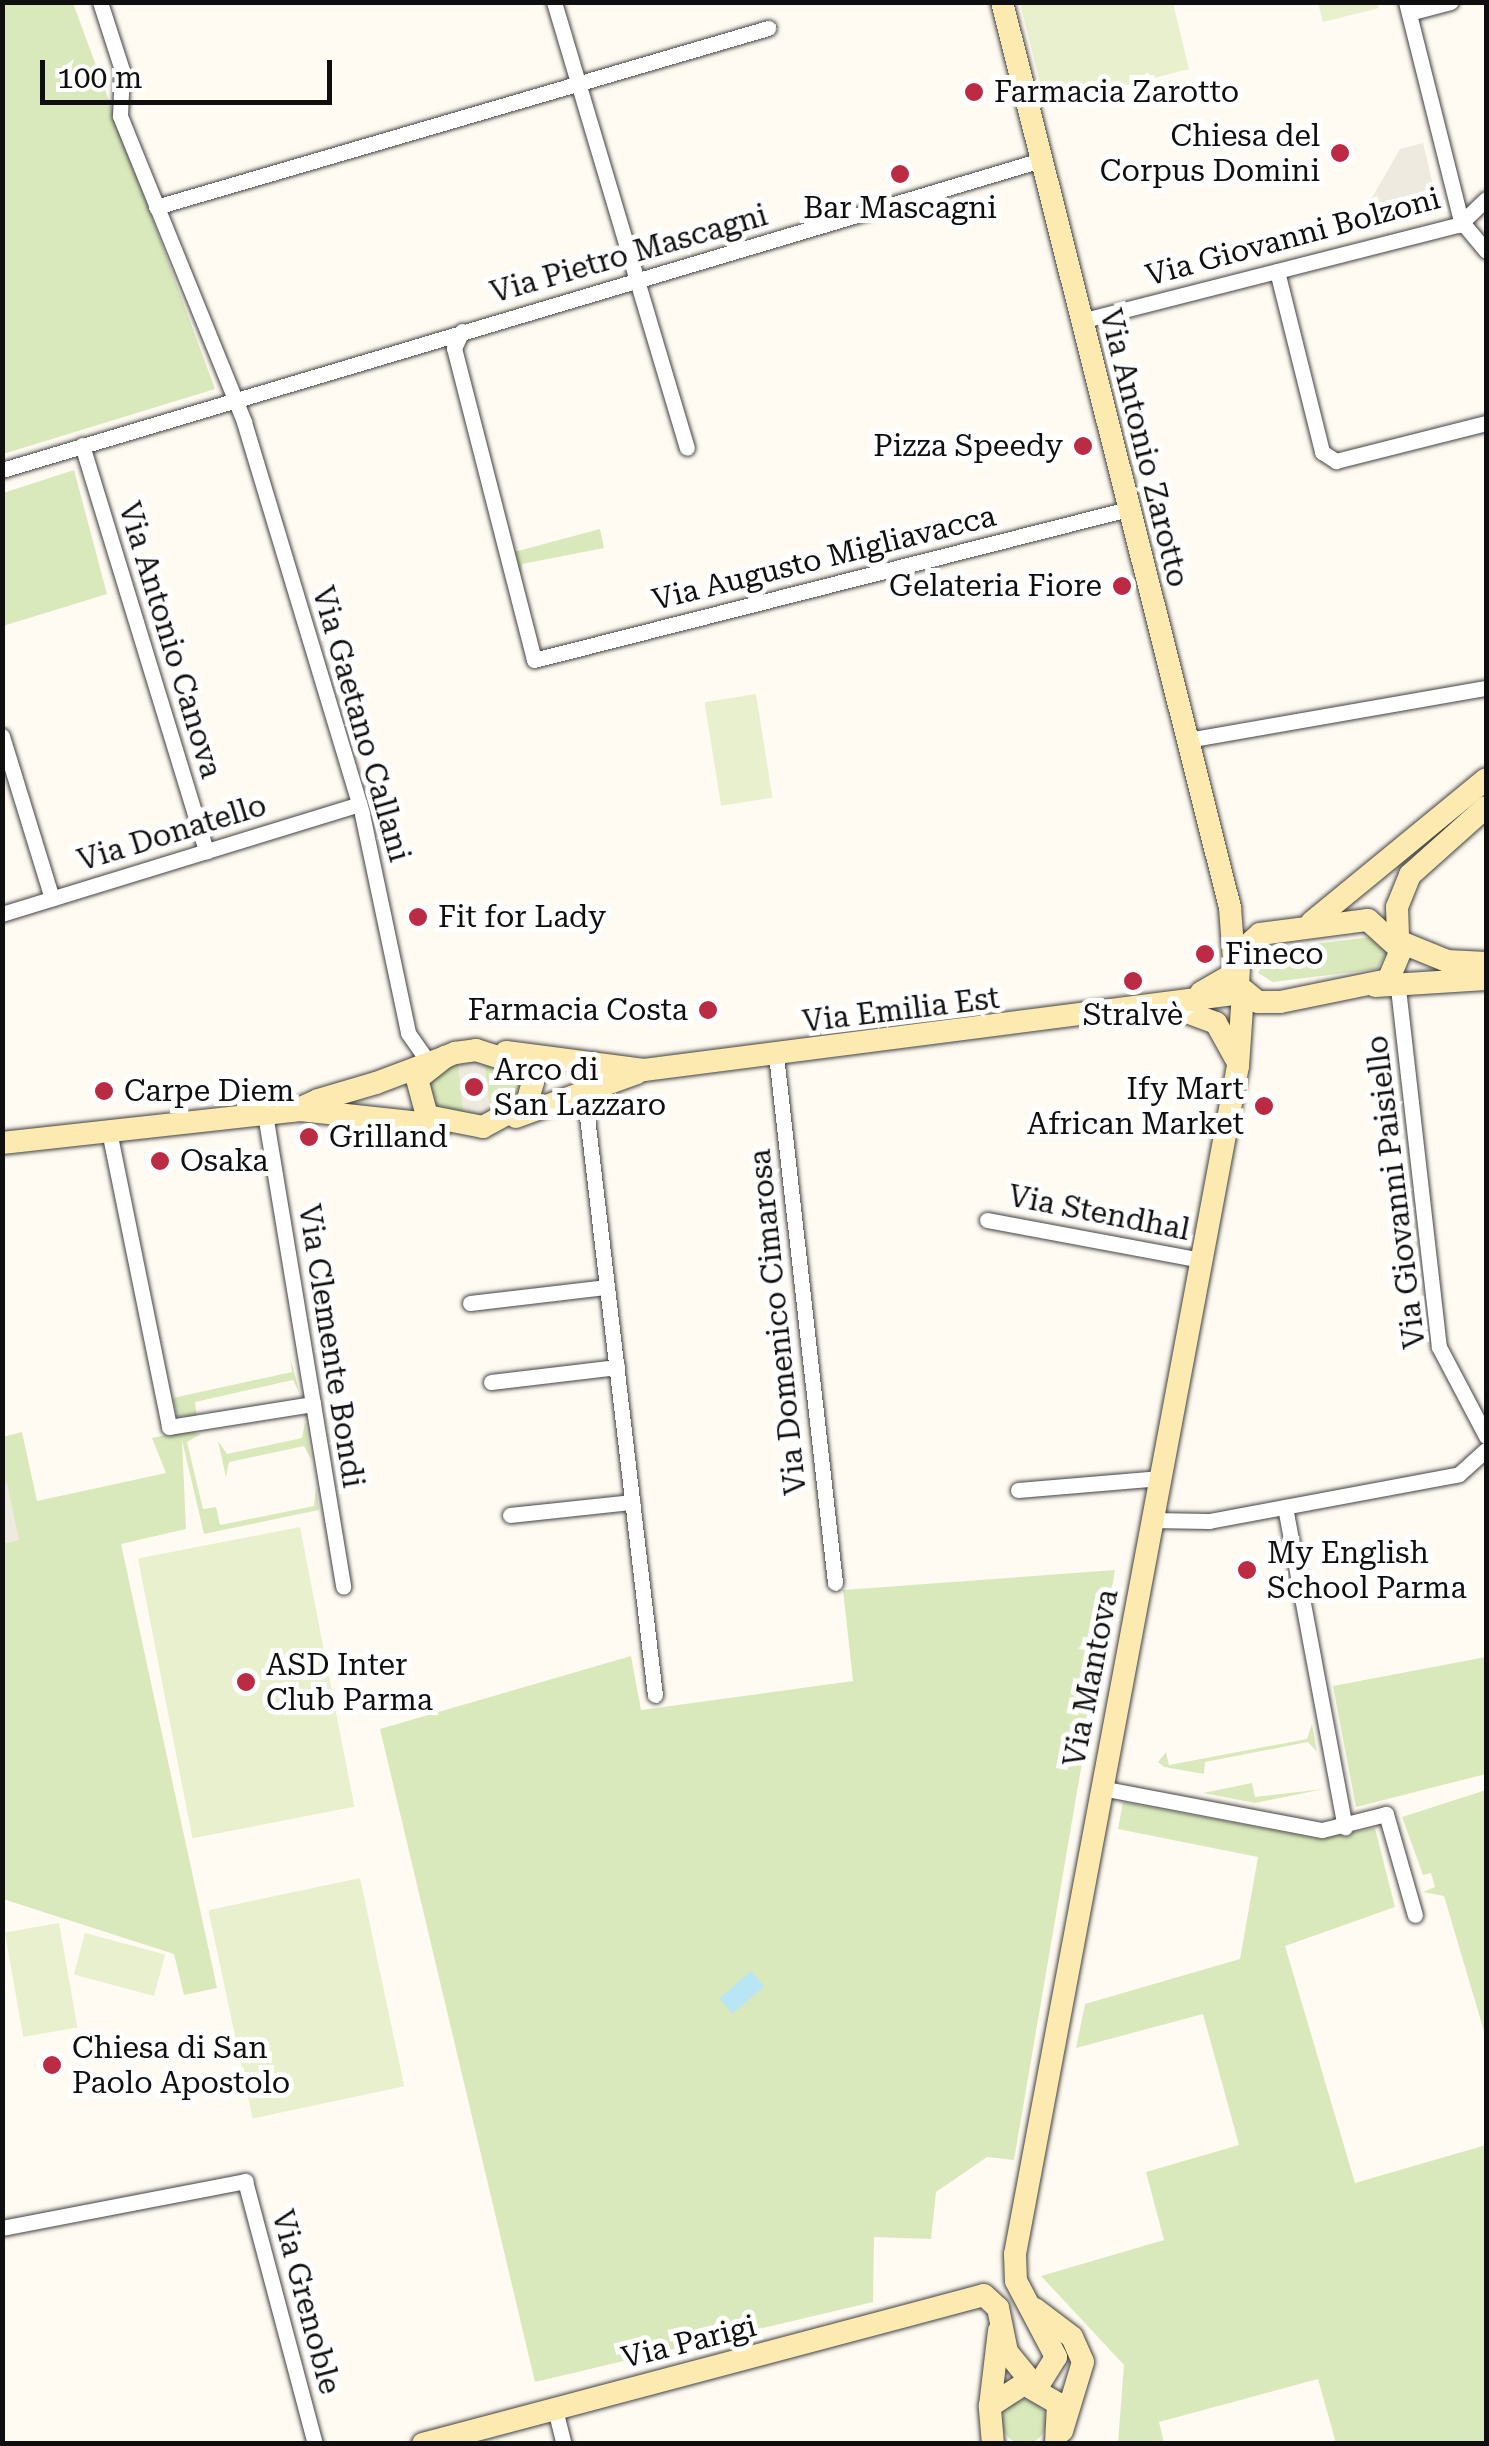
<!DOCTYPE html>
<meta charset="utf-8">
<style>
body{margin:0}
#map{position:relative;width:1489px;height:2446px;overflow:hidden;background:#fffbf2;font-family:"Roboto Serif",serif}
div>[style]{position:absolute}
.green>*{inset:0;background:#d9e9bc}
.round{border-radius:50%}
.pitch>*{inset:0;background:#e9f0ce;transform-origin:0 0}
.plaza>*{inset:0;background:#efeae0;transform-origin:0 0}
.water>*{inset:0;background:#b8e6f5;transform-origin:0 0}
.roads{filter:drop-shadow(0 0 2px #424242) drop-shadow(0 0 2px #424242)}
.street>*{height:15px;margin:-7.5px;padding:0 7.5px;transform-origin:7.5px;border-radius:7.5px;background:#fff}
.secondary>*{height:22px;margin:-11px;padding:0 11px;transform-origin:11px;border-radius:11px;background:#fceab0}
.dots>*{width:28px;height:28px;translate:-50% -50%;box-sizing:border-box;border:5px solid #fff;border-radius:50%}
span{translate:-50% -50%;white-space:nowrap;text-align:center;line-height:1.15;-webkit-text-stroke:10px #fff;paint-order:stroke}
.poi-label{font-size:30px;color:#0f0f0f}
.left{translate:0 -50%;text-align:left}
.right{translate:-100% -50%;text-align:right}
.street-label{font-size:30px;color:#0f0f0f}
.frame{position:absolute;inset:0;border:5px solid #0f0f0f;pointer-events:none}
.scale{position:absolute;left:40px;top:60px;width:292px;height:45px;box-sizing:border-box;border:5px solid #0f0f0f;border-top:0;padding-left:12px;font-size:30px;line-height:35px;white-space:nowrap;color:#0f0f0f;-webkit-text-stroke:8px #fff;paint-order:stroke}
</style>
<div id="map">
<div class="green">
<div style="clip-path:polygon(3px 2px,73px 3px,215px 389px,3px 454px)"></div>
<div style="clip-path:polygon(74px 470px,107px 594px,3px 626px,3px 493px)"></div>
<div style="clip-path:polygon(600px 529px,604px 548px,522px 564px,521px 579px,514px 552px)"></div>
<div style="clip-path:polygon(1372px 937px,1387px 952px,1377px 969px,1273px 982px,1258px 973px,1271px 949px)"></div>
<div style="clip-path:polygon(484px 1058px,521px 1072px,522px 1095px,490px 1115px)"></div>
<div style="clip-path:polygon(458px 1060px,464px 1117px,434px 1109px,423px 1086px)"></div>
<div style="clip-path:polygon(290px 1357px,300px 1394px,293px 1380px,195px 1402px,197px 1417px,177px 1416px,173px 1398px,292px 1372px)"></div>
<div style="clip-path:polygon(305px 1422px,311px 1459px,304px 1446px,229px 1462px,226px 1477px,218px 1441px,227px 1454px,302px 1438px)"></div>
<div style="clip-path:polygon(185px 1431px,201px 1434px,187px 1442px,203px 1509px,216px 1507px,220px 1525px,314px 1506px,316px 1486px,319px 1510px,204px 1534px,182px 1440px,186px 1529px,121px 1544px,217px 1988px,184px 1995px,174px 1954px,3px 1899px,3px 1437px,22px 1432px,37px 1501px,166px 1473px,152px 1438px)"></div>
<div style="clip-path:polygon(1115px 1570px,1014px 2160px,987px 2157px,936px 2192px,931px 2239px,874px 2237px,873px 2302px,535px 2382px,380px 1729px,631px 1656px,641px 1710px,853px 1681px,843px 1590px)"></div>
<div style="clip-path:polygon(1486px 1657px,1486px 1774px,1356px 1807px,1333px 1686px)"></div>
<div style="clip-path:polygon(1312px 1724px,1317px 1752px,1308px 1742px,1205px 1762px,1204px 1774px,1164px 1767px,1158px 1762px,1166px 1752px,1169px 1765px,1307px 1739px)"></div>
<div style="clip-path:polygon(1252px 1783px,1255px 1797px,1324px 1789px,1255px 1803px,1203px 1793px)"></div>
<div style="clip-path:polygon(1486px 1790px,1486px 2038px,1444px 1896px,1423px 1892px,1435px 1887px,1431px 1873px,1423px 1875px,1402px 1817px)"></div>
<div style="clip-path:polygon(1123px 1802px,1319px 1839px,1375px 1828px,1395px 1907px,1285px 1946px,1355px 2183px,1486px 2145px,1486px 2443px,1336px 2443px,1318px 2379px,1159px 2422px,1164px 2443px,1118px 2443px,1124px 2365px,1041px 2276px,1164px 2240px,1146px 2172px,1239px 2145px,1203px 2014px,1076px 2048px,1085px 2004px,1240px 1959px,1258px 1857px,1118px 1829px)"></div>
<div class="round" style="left:1002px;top:2400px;width:44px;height:44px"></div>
</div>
<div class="pitch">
<div style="clip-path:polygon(1020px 3px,1173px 3px,1189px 69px,1046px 106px)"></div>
<div style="clip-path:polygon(1318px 3px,1377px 3px,1379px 8px,1323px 22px)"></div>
<div style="left:756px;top:694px;width:105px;height:52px;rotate:81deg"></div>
<div style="left:300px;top:1527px;width:285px;height:165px;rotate:79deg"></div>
<div style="left:360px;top:1878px;width:213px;height:155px;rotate:78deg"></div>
<div style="left:59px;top:1923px;width:106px;height:55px;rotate:80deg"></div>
<div style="left:85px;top:1933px;width:83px;height:43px;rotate:15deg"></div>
</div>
<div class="plaza">
<div style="clip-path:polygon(1423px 143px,1433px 185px,1416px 218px,1371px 229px,1366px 208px,1400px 149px)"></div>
<div style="left:484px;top:1058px;width:57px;height:26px;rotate:84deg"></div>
<div style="clip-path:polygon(7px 1483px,19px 1540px,3px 1544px,3px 1484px)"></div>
</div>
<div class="water">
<div style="left:751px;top:1971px;width:20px;height:42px;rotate:49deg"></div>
</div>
<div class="roads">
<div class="street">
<div style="left:100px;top:2px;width:71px;rotate:72.1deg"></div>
<div style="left:122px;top:70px;width:46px;rotate:92.5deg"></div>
<div style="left:120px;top:116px;width:330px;rotate:67.9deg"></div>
<div style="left:244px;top:422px;width:409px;rotate:73.2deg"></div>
<div style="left:362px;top:814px;width:224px;rotate:78.1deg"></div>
<div style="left:408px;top:1033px;width:37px;rotate:55deg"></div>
<div style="left:554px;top:2px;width:465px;rotate:73.4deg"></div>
<div style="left:1406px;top:2px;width:226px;rotate:75.9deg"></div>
<div style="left:1461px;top:221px;width:39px;rotate:50deg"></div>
<div style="left:1409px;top:13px;width:43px;rotate:-14.7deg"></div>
<div style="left:156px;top:207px;width:638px;rotate:-16.3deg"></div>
<div style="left:1277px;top:271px;width:187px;rotate:76deg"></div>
<div style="left:1322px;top:452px;width:17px;rotate:33deg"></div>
<div style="left:1336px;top:461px;width:155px;rotate:-14.2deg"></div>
<div style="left:1081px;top:321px;width:390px;rotate:-14.3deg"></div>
<div style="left:1459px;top:225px;width:37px;rotate:-44deg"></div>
<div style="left:462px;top:331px;width:19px;rotate:115deg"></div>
<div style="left:454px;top:348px;width:322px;rotate:75.6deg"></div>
<div style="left:534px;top:660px;width:613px;rotate:-14.26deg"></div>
<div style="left:82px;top:445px;width:425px;rotate:73deg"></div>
<div style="left:2px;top:470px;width:1084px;rotate:-16.61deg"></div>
<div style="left:2px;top:736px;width:170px;rotate:72.9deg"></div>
<div style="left:1187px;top:740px;width:303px;rotate:-9.9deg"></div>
<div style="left:2px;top:914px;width:374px;rotate:-17.1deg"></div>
<div style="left:1398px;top:988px;width:361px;rotate:83.5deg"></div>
<div style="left:1439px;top:1347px;width:101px;rotate:62.2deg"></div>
<div style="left:776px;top:1055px;width:531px;rotate:83.62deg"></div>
<div style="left:584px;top:1091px;width:608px;rotate:83.3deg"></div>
<div style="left:265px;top:1114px;width:479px;rotate:80.6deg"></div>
<div style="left:109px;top:1131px;width:302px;rotate:78.5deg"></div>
<div style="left:169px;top:1427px;width:146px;rotate:-9.1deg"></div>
<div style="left:987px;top:1220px;width:218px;rotate:10.6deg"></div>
<div style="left:470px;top:1303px;width:138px;rotate:-6.7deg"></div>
<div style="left:491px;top:1382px;width:127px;rotate:-6.8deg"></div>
<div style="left:1018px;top:1490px;width:143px;rotate:-4.8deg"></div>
<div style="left:1285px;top:1507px;width:326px;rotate:79.4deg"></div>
<div style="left:510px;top:1515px;width:123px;rotate:-6.1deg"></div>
<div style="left:1152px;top:1520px;width:57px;rotate:1deg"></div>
<div style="left:1209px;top:1521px;width:254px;rotate:-10.6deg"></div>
<div style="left:1459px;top:1474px;width:36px;rotate:-42deg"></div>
<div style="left:1101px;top:1788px;width:225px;rotate:10.8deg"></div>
<div style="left:1322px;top:1830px;width:66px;rotate:-14deg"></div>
<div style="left:1386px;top:1814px;width:105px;rotate:74deg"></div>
<div style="left:2px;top:2228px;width:248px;rotate:-10.9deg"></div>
<div style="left:245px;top:2181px;width:272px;rotate:75.1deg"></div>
<div style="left:555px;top:2409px;width:36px;rotate:76deg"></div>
</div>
<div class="secondary">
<div style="left:1002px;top:2px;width:934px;rotate:75.87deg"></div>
<div style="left:1230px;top:908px;width:65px;rotate:85.6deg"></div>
<div style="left:1235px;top:973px;width:39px;rotate:150deg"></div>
<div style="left:1486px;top:807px;width:102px;rotate:138.2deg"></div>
<div style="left:1410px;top:875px;width:35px;rotate:112deg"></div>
<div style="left:1397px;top:907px;width:34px;rotate:88deg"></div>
<div style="left:1398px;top:941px;width:53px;rotate:22.2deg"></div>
<div style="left:1447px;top:961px;width:39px;rotate:3deg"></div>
<div style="left:1368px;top:920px;width:45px;rotate:42.3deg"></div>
<div style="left:1401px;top:950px;width:33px;rotate:113deg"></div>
<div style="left:1388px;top:980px;width:110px;rotate:168.5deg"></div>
<div style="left:1280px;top:1002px;width:22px;rotate:180deg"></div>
<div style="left:1258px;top:1002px;width:26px;rotate:-141deg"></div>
<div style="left:1238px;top:986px;width:34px;rotate:-87deg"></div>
<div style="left:1240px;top:952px;width:27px;rotate:-42deg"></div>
<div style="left:1260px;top:934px;width:109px;rotate:-7.4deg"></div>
<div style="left:1312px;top:922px;width:225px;rotate:-39.4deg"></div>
<div style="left:1375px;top:986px;width:111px;rotate:-3.6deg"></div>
<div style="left:1173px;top:1007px;width:46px;rotate:20.4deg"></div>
<div style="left:1216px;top:1023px;width:41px;rotate:60.9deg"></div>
<div style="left:506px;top:1052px;width:139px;rotate:7.4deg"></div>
<div style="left:644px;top:1070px;width:604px;rotate:-7.33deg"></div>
<div style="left:1243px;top:993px;width:73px;rotate:93.9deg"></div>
<div style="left:1238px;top:1066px;width:1209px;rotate:100.63deg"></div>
<div style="left:1015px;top:2254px;width:27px;rotate:88deg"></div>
<div style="left:1016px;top:2281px;width:86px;rotate:62.2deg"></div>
<div style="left:1056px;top:2357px;width:34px;rotate:122deg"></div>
<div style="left:296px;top:1110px;width:24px;rotate:-24deg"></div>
<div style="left:318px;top:1100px;width:60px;rotate:-16.3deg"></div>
<div style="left:376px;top:1083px;width:74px;rotate:-20.6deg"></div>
<div style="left:445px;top:1057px;width:11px;rotate:-22deg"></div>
<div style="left:455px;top:1053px;width:21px;rotate:-8deg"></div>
<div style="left:476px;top:1050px;width:49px;rotate:17.7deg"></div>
<div style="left:523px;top:1065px;width:20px;rotate:60deg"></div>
<div style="left:533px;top:1082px;width:22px;rotate:106deg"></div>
<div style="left:527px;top:1103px;width:50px;rotate:151.4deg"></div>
<div style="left:483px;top:1127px;width:57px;rotate:-168.9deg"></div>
<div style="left:427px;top:1116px;width:38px;rotate:-105deg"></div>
<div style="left:417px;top:1079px;width:36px;rotate:-38deg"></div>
<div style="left:516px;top:1117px;width:129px;rotate:-20deg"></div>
<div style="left:2px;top:1143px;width:300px;rotate:-6.3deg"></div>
<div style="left:300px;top:1110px;width:142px;rotate:6.1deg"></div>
<div style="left:1035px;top:2309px;width:46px;rotate:37.1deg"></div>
<div style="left:1072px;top:2337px;width:27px;rotate:66deg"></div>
<div style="left:1083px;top:2362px;width:72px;rotate:106.9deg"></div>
<div style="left:990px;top:2406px;width:76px;rotate:-83.2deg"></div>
<div style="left:423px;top:2444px;width:580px;rotate:-14.87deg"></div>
<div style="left:984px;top:2295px;width:19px;rotate:43deg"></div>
<div style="left:998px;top:2308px;width:45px;rotate:78.4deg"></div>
<div style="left:1007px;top:2352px;width:43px;rotate:50.7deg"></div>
<div style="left:993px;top:2444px;width:38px;rotate:-95deg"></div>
<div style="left:990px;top:2406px;width:40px;rotate:-32.9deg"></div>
<div style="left:1024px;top:2384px;width:39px;rotate:30deg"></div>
<div style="left:1058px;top:2404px;width:40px;rotate:92.9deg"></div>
</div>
</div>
<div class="dots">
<div style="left:974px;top:92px;background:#bc2b44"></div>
<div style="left:1340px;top:153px;background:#bc2b44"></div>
<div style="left:900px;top:174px;background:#bc2b44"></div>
<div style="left:1083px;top:446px;background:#bc2b44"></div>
<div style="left:1122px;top:586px;background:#bc2b44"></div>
<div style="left:418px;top:917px;background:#bc2b44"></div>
<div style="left:1205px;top:954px;background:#bc2b44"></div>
<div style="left:1133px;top:981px;background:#bc2b44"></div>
<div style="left:708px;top:1010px;background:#bc2b44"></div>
<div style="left:474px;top:1087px;background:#bc2b44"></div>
<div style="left:104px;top:1091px;background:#bc2b44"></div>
<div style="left:1264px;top:1106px;background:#bc2b44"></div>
<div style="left:309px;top:1137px;background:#bc2b44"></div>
<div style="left:160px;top:1161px;background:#bc2b44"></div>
<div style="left:1247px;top:1570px;background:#bc2b44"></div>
<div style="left:246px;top:1682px;background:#bc2b44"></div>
<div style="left:52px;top:2065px;background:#bc2b44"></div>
</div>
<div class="poi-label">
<span class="left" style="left:994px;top:92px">Farmacia Zarotto</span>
<span class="right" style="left:1320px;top:153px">Chiesa del<br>Corpus Domini</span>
<span style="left:900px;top:208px">Bar Mascagni</span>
<span class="right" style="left:1063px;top:446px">Pizza Speedy</span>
<span class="right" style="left:1102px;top:586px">Gelateria Fiore</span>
<span class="left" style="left:438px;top:917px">Fit for Lady</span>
<span class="left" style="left:1225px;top:954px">Fineco</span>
<span class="right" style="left:688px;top:1010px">Farmacia Costa</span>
<span style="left:1133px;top:1015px">Stralvè</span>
<span class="left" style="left:494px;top:1087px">Arco di<br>San Lazzaro</span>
<span class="right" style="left:1244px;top:1106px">Ify Mart<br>African Market</span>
<span class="left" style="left:124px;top:1091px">Carpe Diem</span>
<span class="left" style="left:329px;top:1137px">Grilland</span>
<span class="left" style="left:180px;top:1161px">Osaka</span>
<span class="left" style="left:1267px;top:1570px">My English<br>School Parma</span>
<span class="left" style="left:266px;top:1682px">ASD Inter<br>Club Parma</span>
<span class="left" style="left:72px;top:2065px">Chiesa di San<br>Paolo Apostolo</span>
</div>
<div class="street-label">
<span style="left:1293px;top:237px;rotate:-15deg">Via Giovanni Bolzoni</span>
<span style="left:629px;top:254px;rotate:-16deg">Via Pietro Mascagni</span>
<span style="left:1144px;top:448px;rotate:76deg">Via Antonio Zarotto</span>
<span style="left:824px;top:558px;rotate:-14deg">Via Augusto Migliavacca</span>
<span style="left:170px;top:640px;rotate:73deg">Via Antonio Canova</span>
<span style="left:361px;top:724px;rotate:74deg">Via Gaetano Callani</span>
<span style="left:172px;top:833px;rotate:-17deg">Via Donatello</span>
<span style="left:901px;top:1010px;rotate:-7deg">Via Emilia Est</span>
<span style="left:1396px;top:1192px;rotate:-97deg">Via Giovanni Paisiello</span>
<span style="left:1099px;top:1213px;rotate:11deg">Via Stendhal</span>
<span style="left:778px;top:1322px;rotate:-96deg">Via Domenico Cimarosa</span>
<span style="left:331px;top:1346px;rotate:81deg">Via Clemente Bondi</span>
<span style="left:1091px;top:1678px;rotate:-79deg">Via Mantova</span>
<span style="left:306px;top:2302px;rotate:75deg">Via Grenoble</span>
<span style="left:689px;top:2342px;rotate:-14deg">Via Parigi</span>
</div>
<div class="frame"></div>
<div class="scale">100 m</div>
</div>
